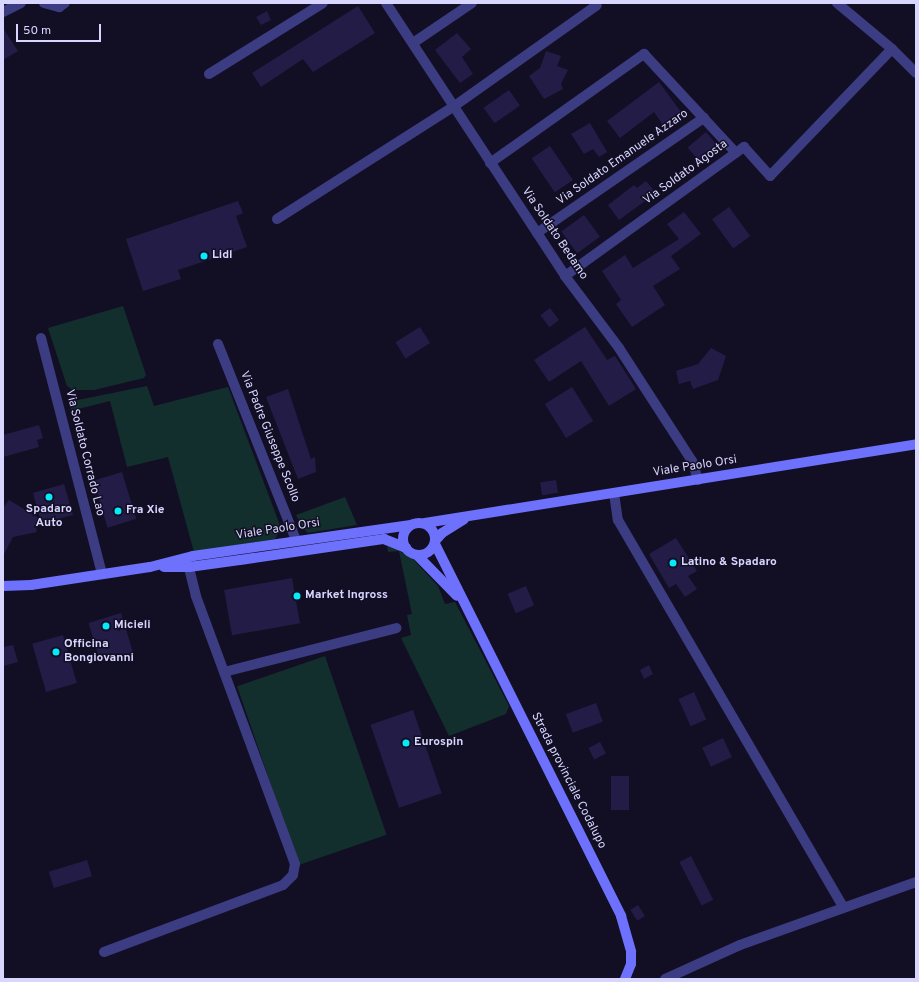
<!DOCTYPE html>
<style>
body{margin:0}
#map{position:relative;width:919px;height:982px;overflow:hidden;background:#120f25;font-family:Overpass,sans-serif}
div>[style]{position:absolute}
.green>*{inset:0;background:#132f2d;transform-origin:0 0}
.building>*{inset:0;background:#231c46;transform-origin:0 0}
.street>*{height:10px;margin:-5px;padding:0 5px;transform-origin:5px;border-radius:5px;background:#3c3c83}
.secondary>*{height:10px;margin:-5px;padding:0 5px;transform-origin:5px;border-radius:5px;background:#6e71fc}
.secondary>.ring{margin:-5px;padding:0;box-sizing:content-box;background:none;border:10px solid #6e71fc;border-radius:50%}
.dots>*{width:11px;height:11px;translate:-50% -50%;box-sizing:border-box;border:2px solid #120f25;border-radius:50%}
span{translate:-50% -50%;white-space:nowrap;text-align:center;line-height:1.15;-webkit-text-stroke:3px #120f25;paint-order:stroke}
.street-label{font-size:12px;color:#d8d5fe}
.poi-label{font-size:12px;color:#d8d5fe;font-weight:700}
.left{translate:0 -50%;text-align:left}
.frame{position:absolute;inset:0;border:4px solid #d8d5fe;pointer-events:none}
.scale{position:absolute;left:16px;top:24px;width:85px;height:18px;box-sizing:border-box;border:2px solid #d8d5fe;border-top:0;padding-left:5px;font-size:12px;line-height:14px;white-space:nowrap;color:#d8d5fe;-webkit-text-stroke:3px #120f25;paint-order:stroke}
</style>
<div id="map">
<div class="green">
<div style="clip-path:polygon(123px 306px,146px 375px,144px 378px,94px 390px,73px 390px,67px 386px,48px 328px)"></div>
<div style="clip-path:polygon(147px 386px,154px 406px,228px 387px,281px 528px,275px 539px,194px 552px,168px 457px,127px 467px,110px 401px,70px 411px,73px 401px)"></div>
<div style="clip-path:polygon(345px 497px,357px 525px,308px 533px,303px 528px,296px 515px)"></div>
<div style="clip-path:polygon(387px 544px,412px 558px,438px 586px,445px 604px,455px 602px,509px 706px,506px 714px,449px 736px,401px 638px,411px 635px,407px 615px,412px 614px,399px 551px,388px 552px)"></div>
<div style="left:325px;top:656px;width:189px;height:93px;rotate:71deg"></div>
</div>
<div class="building">
<div style="clip-path:polygon(358px 6px,375px 33px,313px 72px,303px 59px,261px 87px,252px 73px)"></div>
<div style="clip-path:polygon(267px 11px,271px 20px,261px 25px,256px 17px)"></div>
<div style="clip-path:polygon(3px 28px,18px 51px,3px 60px)"></div>
<div style="clip-path:polygon(457px 33px,471px 49px,462px 57px,473px 74px,460px 83px,435px 50px)"></div>
<div style="clip-path:polygon(546px 51px,561px 56px,557px 66px,568px 70px,561px 84px,563px 89px,544px 99px,529px 76px,540px 68px)"></div>
<div style="clip-path:polygon(659px 82px,681px 112px,663px 125px,654px 112px,620px 138px,607px 121px)"></div>
<div style="left:509px;top:90px;width:19px;height:31px;rotate:55deg"></div>
<div style="clip-path:polygon(590px 123px,607px 152px,599px 157px,593px 149px,584px 154px,571px 134px)"></div>
<div style="left:706px;top:132px;width:23px;height:24px;rotate:50deg"></div>
<div style="left:550px;top:146px;width:41px;height:22px;rotate:56deg"></div>
<div style="clip-path:polygon(646px 181px,656px 193px,619px 220px,608px 205px,634px 185px,637px 188px)"></div>
<div style="clip-path:polygon(238px 201px,243px 213px,236px 216px,247px 247px,178px 270px,181px 279px,143px 291px,126px 239px)"></div>
<div style="left:729px;top:207px;width:36px;height:21px;rotate:54deg"></div>
<div style="clip-path:polygon(684px 212px,701px 234px,671px 256px,680px 269px,653px 286px,665px 305px,632px 327px,616px 304px,621px 300px,602px 271px,625px 255px,633px 268px,679px 239px,667px 224px)"></div>
<div style="left:584px;top:215px;width:27px;height:28px;rotate:54deg"></div>
<div style="left:550px;top:308px;width:15px;height:12px;rotate:53deg"></div>
<div style="left:420px;top:327px;width:19px;height:29px;rotate:58deg"></div>
<div style="clip-path:polygon(585px 327px,607px 360px,615px 356px,636px 389px,609px 406px,581px 361px,549px 382px,534px 360px)"></div>
<div style="clip-path:polygon(711px 348px,726px 356px,718px 380px,693px 389px,690px 381px,679px 384px,676px 371px,698px 364px)"></div>
<div style="left:572px;top:387px;width:40px;height:32px;rotate:58deg"></div>
<div style="clip-path:polygon(288px 389px,311px 459px,315px 457px,316px 472px,298px 479px,266px 397px)"></div>
<div style="clip-path:polygon(39px 425px,43px 438px,37px 440px,39px 447px,3px 457px,3px 435px)"></div>
<div style="left:122px;top:472px;width:49px;height:30px;rotate:73deg"></div>
<div style="left:556px;top:480px;width:13px;height:16px;rotate:81deg"></div>
<div style="clip-path:polygon(64px 484px,73px 515px,35px 525px,37px 532px,13px 537px,3px 556px,3px 508px,9px 500px,40px 519px,33px 493px)"></div>
<div style="clip-path:polygon(676px 538px,697px 571px,688px 576px,697px 589px,685px 597px,676px 584px,669px 588px,649px 554px)"></div>
<div style="left:292px;top:578px;width:46px;height:69px;rotate:80deg"></div>
<div style="left:526px;top:586px;width:21px;height:20px;rotate:67deg"></div>
<div style="left:121px;top:613px;width:41px;height:34px;rotate:73deg"></div>
<div style="left:63px;top:635px;width:50px;height:32px;rotate:74deg"></div>
<div style="clip-path:polygon(13px 645px,18px 662px,3px 666px,3px 647px)"></div>
<div style="clip-path:polygon(649px 665px,653px 674px,644px 679px,640px 670px)"></div>
<div style="left:694px;top:692px;width:30px;height:17px;rotate:66deg"></div>
<div style="left:596px;top:703px;width:20px;height:32px;rotate:70deg"></div>
<div style="left:413px;top:710px;width:88px;height:45px;rotate:71deg"></div>
<div style="left:723px;top:738px;width:21px;height:23px;rotate:65deg"></div>
<div style="left:600px;top:742px;width:13px;height:13px;rotate:63deg"></div>
<div style="left:611px;top:776px;width:18px;height:34px"></div>
<div style="left:691px;top:856px;width:49px;height:13px;rotate:63deg"></div>
<div style="left:87px;top:860px;width:17px;height:40px;rotate:73deg"></div>
<div style="left:638px;top:905px;width:13px;height:9px;rotate:58deg"></div>
</div>
<div class="street">
<div style="left:44px;top:3px;width:16px;rotate:15deg"></div>
<div style="left:59px;top:7px;width:7px;rotate:-34deg"></div>
<div style="left:386px;top:3px;width:326px;rotate:56.7deg"></div>
<div style="left:565px;top:276px;width:90px;rotate:53.1deg"></div>
<div style="left:619px;top:348px;width:135px;rotate:57.1deg"></div>
<div style="left:692px;top:461px;width:20px;rotate:72deg"></div>
<div style="left:837px;top:3px;width:72px;rotate:39.9deg"></div>
<div style="left:892px;top:49px;width:34px;rotate:45deg"></div>
<div style="left:3px;top:12px;width:20px;rotate:-27deg"></div>
<div style="left:413px;top:43px;width:71px;rotate:-34.1deg"></div>
<div style="left:209px;top:74px;width:134px;rotate:-31.9deg"></div>
<div style="left:490px;top:163px;width:189px;rotate:-35.3deg"></div>
<div style="left:644px;top:54px;width:135px;rotate:47.1deg"></div>
<div style="left:277px;top:219px;width:209px;rotate:-32.5deg"></div>
<div style="left:453px;top:107px;width:176px;rotate:-35.3deg"></div>
<div style="left:537px;top:233px;width:203px;rotate:-34.6deg"></div>
<div style="left:565px;top:276px;width:221px;rotate:-35.8deg"></div>
<div style="left:744px;top:147px;width:39px;rotate:48deg"></div>
<div style="left:770px;top:176px;width:176px;rotate:-46.2deg"></div>
<div style="left:41px;top:338px;width:244px;rotate:75.5deg"></div>
<div style="left:218px;top:344px;width:211px;rotate:68.3deg"></div>
<div style="left:614px;top:493px;width:27px;rotate:82deg"></div>
<div style="left:618px;top:520px;width:448px;rotate:59.8deg"></div>
<div style="left:224px;top:672px;width:178px;rotate:-14.3deg"></div>
<div style="left:104px;top:952px;width:191px;rotate:-20.5deg"></div>
<div style="left:283px;top:885px;width:14px;rotate:-45deg"></div>
<div style="left:293px;top:875px;width:11px;rotate:-80deg"></div>
<div style="left:295px;top:864px;width:286px;rotate:-110.3deg"></div>
<div style="left:196px;top:596px;width:38px;rotate:-104deg"></div>
<div style="left:665px;top:979px;width:82px;rotate:-24.4deg"></div>
<div style="left:740px;top:945px;width:187px;rotate:-19.7deg"></div>
</div>
<div class="secondary">
<div class="ring" style="left:403px;top:523px;width:22px;height:22px"></div>
<div style="left:425px;top:523px;width:497px;rotate:-9.1deg"></div>
<div style="left:436px;top:540px;width:9px;rotate:-49deg"></div>
<div style="left:442px;top:533px;width:26px;rotate:-32deg"></div>
<div style="left:435px;top:544px;width:416px;rotate:63.4deg"></div>
<div style="left:621px;top:916px;width:37px;rotate:74deg"></div>
<div style="left:631px;top:952px;width:12px;rotate:90deg"></div>
<div style="left:631px;top:964px;width:16px;rotate:112deg"></div>
<div style="left:417px;top:555px;width:57px;rotate:45.7deg"></div>
<div style="left:164px;top:567px;width:25px"></div>
<div style="left:189px;top:567px;width:51px;rotate:-7.8deg"></div>
<div style="left:240px;top:560px;width:146px;rotate:-8.3deg"></div>
<div style="left:384px;top:539px;width:24px;rotate:22deg"></div>
<div style="left:3px;top:586px;width:28px;rotate:-2deg"></div>
<div style="left:31px;top:585px;width:120px;rotate:-8.6deg"></div>
<div style="left:150px;top:567px;width:44px;rotate:-14.3deg"></div>
<div style="left:193px;top:556px;width:220px;rotate:-8.1deg"></div>
</div>
<div class="dots">
<div style="left:204px;top:256px;background:#06ebf9"></div>
<div style="left:49px;top:497px;background:#06ebf9"></div>
<div style="left:118px;top:511px;background:#06ebf9"></div>
<div style="left:673px;top:563px;background:#06ebf9"></div>
<div style="left:297px;top:596px;background:#06ebf9"></div>
<div style="left:106px;top:626px;background:#06ebf9"></div>
<div style="left:56px;top:652px;background:#06ebf9"></div>
<div style="left:406px;top:743px;background:#06ebf9"></div>
</div>
<div class="street-label">
<span style="left:623px;top:158px;rotate:-35deg">Via Soldato Emanuele Azzaro</span>
<span style="left:686px;top:173px;rotate:-36deg">Via Soldato Agosta</span>
<span style="left:554px;top:234px;rotate:56deg">Via Soldato Bedamo</span>
<span style="left:269px;top:437px;rotate:68deg">Via Padre Giuseppe Scollo</span>
<span style="left:84px;top:453px;rotate:76deg">Via Soldato Corrado Lao</span>
<span style="left:695px;top:467px;rotate:-9deg">Viale Paolo Orsi</span>
<span style="left:278px;top:530px;rotate:-9deg">Viale Paolo Orsi</span>
<span style="left:568px;top:781px;rotate:63deg">Strada provinciale Codalupo</span>
</div>
<div class="poi-label">
<span class="left" style="left:212px;top:256px">Lidl</span>
<span style="left:49px;top:517px">Spadaro<br>Auto</span>
<span class="left" style="left:126px;top:511px">Fra Xie</span>
<span class="left" style="left:681px;top:563px">Latino &amp; Spadaro</span>
<span class="left" style="left:305px;top:596px">Market Ingross</span>
<span class="left" style="left:114px;top:626px">Micieli</span>
<span class="left" style="left:64px;top:652px">Officina<br>Bongiovanni</span>
<span class="left" style="left:414px;top:743px">Eurospin</span>
</div>
<div class="frame"></div>
<div class="scale">50 m</div>
</div>
